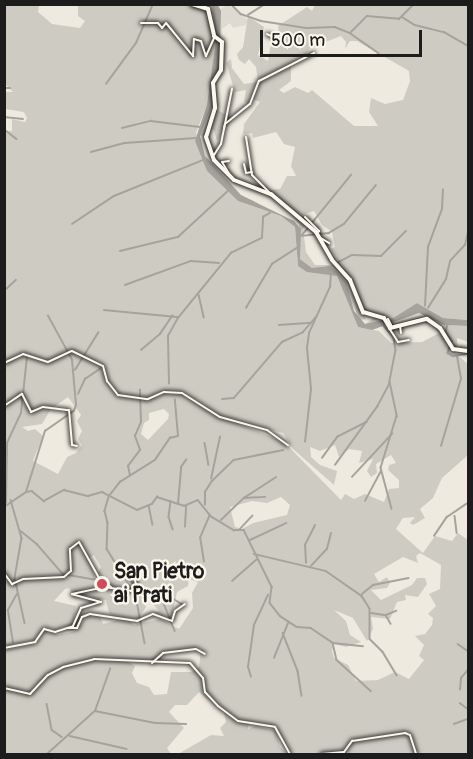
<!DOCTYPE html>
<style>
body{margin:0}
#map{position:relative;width:473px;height:759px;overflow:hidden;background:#eeeadf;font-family:Pangolin,sans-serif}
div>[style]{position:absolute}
.built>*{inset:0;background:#dedad1}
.green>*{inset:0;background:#ceccc2}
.water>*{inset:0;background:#a6a39d}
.stream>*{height:1.5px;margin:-0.75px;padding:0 0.75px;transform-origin:0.75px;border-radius:0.75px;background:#a6a39d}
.roads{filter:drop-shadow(0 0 2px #1c1c1c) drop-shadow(0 0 2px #1c1c1c)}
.street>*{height:2px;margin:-1px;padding:0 1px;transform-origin:1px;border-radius:1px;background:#fbf7ec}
.secondary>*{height:4px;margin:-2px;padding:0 2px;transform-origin:2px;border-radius:2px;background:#fbf7ec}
.dots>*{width:16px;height:16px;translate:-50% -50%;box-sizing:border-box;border:3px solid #fbf7ec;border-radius:50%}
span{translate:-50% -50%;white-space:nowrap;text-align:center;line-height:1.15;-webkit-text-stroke:4.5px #fbf7ec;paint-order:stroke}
.poi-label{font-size:21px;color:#1c1c1c;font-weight:700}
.left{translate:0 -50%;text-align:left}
.frame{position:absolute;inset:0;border:6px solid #1c1c1c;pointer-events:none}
.scale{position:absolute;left:260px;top:30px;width:162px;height:27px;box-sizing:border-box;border:3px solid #1c1c1c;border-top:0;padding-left:8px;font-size:18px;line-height:21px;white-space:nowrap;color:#1c1c1c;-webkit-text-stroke:4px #fbf7ec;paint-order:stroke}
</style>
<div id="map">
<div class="built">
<div style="clip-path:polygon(228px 5px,248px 20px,246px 25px,233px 28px,230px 23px,222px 29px,221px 40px,220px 9px)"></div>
</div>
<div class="green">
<div style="clip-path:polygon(evenodd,4px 5px,39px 5px,38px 12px,52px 24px,80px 28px,85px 21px,78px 16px,78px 5px,212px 5px,216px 39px,207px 104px,196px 133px,207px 171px,238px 201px,281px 216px,295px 227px,298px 266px,337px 276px,358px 327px,379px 331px,391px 343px,422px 342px,441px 332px,448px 347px,468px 364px,468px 455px,442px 478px,433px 498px,420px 509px,425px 518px,413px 525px,410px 523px,415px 517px,403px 518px,396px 529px,423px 553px,435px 536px,452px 541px,458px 533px,468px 540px,468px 754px,292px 754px,284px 747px,277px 726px,249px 721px,248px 729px,255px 726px,276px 731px,280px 747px,288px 754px,178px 754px,211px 735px,224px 736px,220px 728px,226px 722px,224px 713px,199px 692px,187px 705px,175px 705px,169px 712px,184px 728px,167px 748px,171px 754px,5px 754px,5px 650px,36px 644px,45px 630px,58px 635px,76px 631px,88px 615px,100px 616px,103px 624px,126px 618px,134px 625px,160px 619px,179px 629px,193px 608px,192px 593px,198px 582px,189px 579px,188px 586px,177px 592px,171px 620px,150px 614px,159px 611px,149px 599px,143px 601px,146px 607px,138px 619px,114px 617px,109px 613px,106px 600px,73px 595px,69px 588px,65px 589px,54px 601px,76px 606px,73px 624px,55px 630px,44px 626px,35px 640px,5px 646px,4px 131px,12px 131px,12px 119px,25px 122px,27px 118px,24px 112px,5px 109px,5px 92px,13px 92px,5px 84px,4px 5px,68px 397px,81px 415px,77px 421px,82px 431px,78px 439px,82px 445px,76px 453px,67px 457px,58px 474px,33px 461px,43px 436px,35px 429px,28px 431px,22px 427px,42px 424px,51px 409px,68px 397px,4px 5px,164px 409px,169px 414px,168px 419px,148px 440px,141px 434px,144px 423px,149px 420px,149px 413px,164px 409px,4px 5px,239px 421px,283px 433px,293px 449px,334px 485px,337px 471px,320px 465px,311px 457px,310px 447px,320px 451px,335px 445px,339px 457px,349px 449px,362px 451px,359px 463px,373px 459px,367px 471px,371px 477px,377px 473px,376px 464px,391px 455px,396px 463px,389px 465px,388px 470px,399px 480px,399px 488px,389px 489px,384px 502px,365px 494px,354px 499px,345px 494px,341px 500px,285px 443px,237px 423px,239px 421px,4px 5px,281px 497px,290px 505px,287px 515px,253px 523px,242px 529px,235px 527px,230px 507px,252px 501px,267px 503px,281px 497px,4px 5px,420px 553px,441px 565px,440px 589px,429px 594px,436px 606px,428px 614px,433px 618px,432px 625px,425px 634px,415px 636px,424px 645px,419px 656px,424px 660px,409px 679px,395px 672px,378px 680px,356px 681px,348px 665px,334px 658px,332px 651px,334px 644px,346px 647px,361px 642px,350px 635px,346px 621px,334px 610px,353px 618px,367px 641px,373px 629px,371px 617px,390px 619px,397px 602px,406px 600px,405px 595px,418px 597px,427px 584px,425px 578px,417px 578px,412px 585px,381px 600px,371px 590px,387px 588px,390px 583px,387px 577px,379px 582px,374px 574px,403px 557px,418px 563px,416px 556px,420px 553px,4px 5px,94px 555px,101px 567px,98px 573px,113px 585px,115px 591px,98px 589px,89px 558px,94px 555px,4px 5px,194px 648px,201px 649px,199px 667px,191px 672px,171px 672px,167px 694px,154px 695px,149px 687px,137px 683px,132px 673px,135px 666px,128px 662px,151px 661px,163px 652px,194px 648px)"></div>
<div style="clip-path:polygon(evenodd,315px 5px,468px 5px,468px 320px,443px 318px,417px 303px,393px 318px,371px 325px,365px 324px,374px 318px,361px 310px,366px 319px,360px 320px,337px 272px,312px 268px,300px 259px,299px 224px,270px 190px,280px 189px,287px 176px,296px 176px,291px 166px,295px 147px,284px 144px,276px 132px,253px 138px,252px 133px,243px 134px,244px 124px,260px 102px,253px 99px,250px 104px,244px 102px,246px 90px,235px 92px,226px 63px,231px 59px,232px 68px,244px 84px,258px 82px,256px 67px,249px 59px,245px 64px,239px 60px,237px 54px,243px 47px,248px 16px,264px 27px,258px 55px,268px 61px,271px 43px,279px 39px,278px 26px,307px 7px,312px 11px,315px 5px,341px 36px,346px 42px,345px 49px,350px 41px,357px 41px,409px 71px,410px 81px,403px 100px,385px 104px,371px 98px,369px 112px,378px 126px,354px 126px,312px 90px,308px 93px,295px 87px,284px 93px,279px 90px,291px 81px,291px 66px,301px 61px,310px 48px,341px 36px,315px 5px,314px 211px,322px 225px,332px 232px,335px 247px,331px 249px,338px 261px,332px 265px,315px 265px,306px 252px,303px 228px,308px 225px,298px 216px,314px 211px)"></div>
<div style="clip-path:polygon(212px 107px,232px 118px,217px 141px,214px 130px,208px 129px,206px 137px,200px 136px)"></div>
<div style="clip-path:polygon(444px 325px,468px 326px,468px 342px,457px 338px,458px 351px,448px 343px)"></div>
</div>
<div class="water">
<div style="clip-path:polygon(212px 5px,218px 5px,221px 11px,220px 57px,218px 73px,212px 81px,213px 103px,200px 136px,205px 156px,241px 195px,294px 221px,301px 229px,300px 259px,312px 268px,329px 266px,337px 272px,346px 282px,354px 311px,365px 324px,393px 318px,417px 303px,443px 318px,468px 320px,468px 326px,444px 325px,419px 313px,372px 330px,358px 327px,337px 276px,307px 272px,298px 266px,295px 227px,281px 216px,238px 201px,207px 171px,195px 141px,207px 104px,216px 39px)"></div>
</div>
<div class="stream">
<div style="left:231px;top:4px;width:14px;rotate:45deg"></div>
<div style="left:241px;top:14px;width:21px;rotate:19deg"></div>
<div style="left:261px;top:21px;width:47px;rotate:8.7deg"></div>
<div style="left:307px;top:28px;width:28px;rotate:-2deg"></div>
<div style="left:335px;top:27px;width:16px;rotate:22deg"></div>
<div style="left:350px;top:33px;width:24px;rotate:-45deg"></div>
<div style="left:367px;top:16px;width:32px;rotate:5deg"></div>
<div style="left:399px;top:19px;width:21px;rotate:-45deg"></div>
<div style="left:248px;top:15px;width:20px;rotate:-33deg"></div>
<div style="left:402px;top:17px;width:15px;rotate:32deg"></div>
<div style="left:415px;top:25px;width:30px;rotate:14deg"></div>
<div style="left:444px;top:32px;width:28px;rotate:30deg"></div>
<div style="left:350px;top:33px;width:35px;rotate:35deg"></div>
<div style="left:106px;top:84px;width:51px;rotate:-53.8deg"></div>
<div style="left:136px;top:43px;width:43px;rotate:-66.4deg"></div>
<div style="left:4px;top:88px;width:6px"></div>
<div style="left:4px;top:117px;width:19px;rotate:6deg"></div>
<div style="left:122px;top:128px;width:30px;rotate:-14deg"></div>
<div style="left:151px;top:121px;width:49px;rotate:7deg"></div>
<div style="left:4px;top:129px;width:16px;rotate:38deg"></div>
<div style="left:91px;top:152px;width:35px;rotate:-15deg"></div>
<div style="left:125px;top:143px;width:71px;rotate:-4deg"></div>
<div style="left:312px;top:223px;width:62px;rotate:-50.9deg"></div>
<div style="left:72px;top:224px;width:50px;rotate:-33.7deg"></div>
<div style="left:114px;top:196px;width:96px;rotate:-22deg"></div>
<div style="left:302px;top:235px;width:11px;rotate:-49deg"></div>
<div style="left:300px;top:236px;width:29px;rotate:-6deg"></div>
<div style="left:329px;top:233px;width:17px;rotate:-31deg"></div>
<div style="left:344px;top:224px;width:50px;rotate:-50.6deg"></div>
<div style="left:120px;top:251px;width:60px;rotate:-13.6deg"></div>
<div style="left:178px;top:237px;width:68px;rotate:-42.6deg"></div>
<div style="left:337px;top:263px;width:17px;rotate:-28deg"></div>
<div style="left:352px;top:255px;width:29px;rotate:2deg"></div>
<div style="left:381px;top:256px;width:35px;rotate:-45deg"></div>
<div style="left:125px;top:285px;width:70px;rotate:-20deg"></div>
<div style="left:191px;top:261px;width:28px;rotate:4deg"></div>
<div style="left:4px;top:291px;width:16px;rotate:-43deg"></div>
<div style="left:199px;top:295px;width:23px;rotate:77deg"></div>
<div style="left:425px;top:306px;width:59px;rotate:-87.1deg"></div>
<div style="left:428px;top:247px;width:40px;rotate:-69.8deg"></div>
<div style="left:442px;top:209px;width:19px;rotate:-87deg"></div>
<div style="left:246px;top:308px;width:51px;rotate:-59.4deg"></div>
<div style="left:272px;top:264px;width:31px;rotate:-33deg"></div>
<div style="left:428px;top:308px;width:34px;rotate:-58deg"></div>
<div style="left:446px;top:279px;width:18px;rotate:-77deg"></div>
<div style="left:450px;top:261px;width:22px;rotate:-47deg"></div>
<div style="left:465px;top:245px;width:13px;rotate:-77deg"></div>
<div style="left:104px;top:310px;width:73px;rotate:5.5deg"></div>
<div style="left:279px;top:325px;width:32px;rotate:-4deg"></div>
<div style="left:448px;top:325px;width:7px;rotate:106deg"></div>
<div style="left:446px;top:332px;width:11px;rotate:56deg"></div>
<div style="left:452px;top:341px;width:13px;rotate:108deg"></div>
<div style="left:448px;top:353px;width:6px;rotate:31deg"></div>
<div style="left:453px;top:356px;width:15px;rotate:-8deg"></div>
<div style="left:384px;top:326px;width:16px;rotate:50deg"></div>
<div style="left:394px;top:338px;width:12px;rotate:81deg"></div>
<div style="left:396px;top:350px;width:33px;rotate:101deg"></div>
<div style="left:390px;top:382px;width:35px;rotate:78deg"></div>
<div style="left:397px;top:416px;width:54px;rotate:107.1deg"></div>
<div style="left:381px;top:468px;width:42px;rotate:75deg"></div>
<div style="left:141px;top:350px;width:25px;rotate:-40deg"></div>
<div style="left:160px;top:334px;width:22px;rotate:-56deg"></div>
<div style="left:75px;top:370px;width:44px;rotate:-58.1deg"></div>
<div style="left:169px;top:384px;width:48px;rotate:-91.2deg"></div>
<div style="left:168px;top:336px;width:21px;rotate:-61deg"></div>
<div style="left:178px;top:318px;width:84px;rotate:-50.8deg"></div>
<div style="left:231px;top:253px;width:34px;rotate:-26deg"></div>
<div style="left:262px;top:238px;width:21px;rotate:-87deg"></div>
<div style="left:263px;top:217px;width:8px;rotate:-30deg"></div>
<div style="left:78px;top:394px;width:17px;rotate:-65deg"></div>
<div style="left:85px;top:379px;width:18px;rotate:-34deg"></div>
<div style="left:222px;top:399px;width:12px;rotate:-5deg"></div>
<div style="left:234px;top:398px;width:74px;rotate:-49.4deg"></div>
<div style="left:282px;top:342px;width:23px;rotate:-25deg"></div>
<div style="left:303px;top:332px;width:21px;rotate:-49deg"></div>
<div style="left:305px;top:442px;width:53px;rotate:-83.5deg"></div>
<div style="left:311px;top:389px;width:41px;rotate:-95.6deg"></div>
<div style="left:307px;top:348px;width:15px;rotate:-82deg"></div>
<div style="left:309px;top:333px;width:51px;rotate:-65.5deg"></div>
<div style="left:330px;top:287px;width:13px;rotate:-86deg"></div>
<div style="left:205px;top:443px;width:22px;rotate:80deg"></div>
<div style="left:441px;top:446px;width:70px;rotate:-73.4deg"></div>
<div style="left:461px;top:379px;width:23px;rotate:-100deg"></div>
<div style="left:322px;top:458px;width:26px;rotate:-54deg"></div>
<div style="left:337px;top:437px;width:33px;rotate:-27deg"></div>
<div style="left:335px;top:465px;width:72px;rotate:-54.1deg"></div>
<div style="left:377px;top:407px;width:26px;rotate:-62deg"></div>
<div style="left:130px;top:476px;width:10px;rotate:-101deg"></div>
<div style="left:128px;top:466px;width:20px;rotate:-53deg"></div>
<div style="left:140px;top:450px;width:15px;rotate:-110deg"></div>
<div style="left:135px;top:436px;width:15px;rotate:-67deg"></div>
<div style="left:141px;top:422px;width:32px;rotate:-92deg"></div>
<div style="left:352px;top:477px;width:59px;rotate:-47.1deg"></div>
<div style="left:211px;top:479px;width:43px;rotate:-77.9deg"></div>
<div style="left:26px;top:492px;width:64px;rotate:-72.7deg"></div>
<div style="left:45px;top:431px;width:35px;rotate:-35deg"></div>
<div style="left:74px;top:411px;width:6px;rotate:-72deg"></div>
<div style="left:76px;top:405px;width:45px;rotate:-95.1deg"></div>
<div style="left:72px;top:360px;width:50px;rotate:-118.6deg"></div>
<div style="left:109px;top:496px;width:18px;rotate:-52deg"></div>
<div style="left:120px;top:482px;width:41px;rotate:-32.2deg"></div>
<div style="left:155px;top:460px;width:27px;rotate:-56deg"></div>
<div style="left:170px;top:438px;width:8px;rotate:-14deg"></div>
<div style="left:178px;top:436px;width:36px;rotate:-95deg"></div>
<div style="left:109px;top:497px;width:15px;rotate:106deg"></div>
<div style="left:105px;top:511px;width:12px;rotate:76deg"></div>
<div style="left:108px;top:523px;width:26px;rotate:92deg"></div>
<div style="left:107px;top:549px;width:55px;rotate:58.3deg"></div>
<div style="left:136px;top:596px;width:48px;rotate:79.2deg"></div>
<div style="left:244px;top:498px;width:38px;rotate:-33deg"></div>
<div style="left:11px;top:500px;width:40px;rotate:74deg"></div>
<div style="left:22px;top:538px;width:41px;rotate:99.9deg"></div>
<div style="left:15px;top:578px;width:46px;rotate:77.5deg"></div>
<div style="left:171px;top:501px;width:16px;rotate:97deg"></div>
<div style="left:169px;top:517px;width:13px;rotate:72deg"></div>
<div style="left:365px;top:501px;width:34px;rotate:-62deg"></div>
<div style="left:6px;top:503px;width:60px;rotate:-89deg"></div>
<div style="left:7px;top:443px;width:33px;rotate:-65deg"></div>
<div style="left:21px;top:413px;width:56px;rotate:-83.9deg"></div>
<div style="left:178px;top:504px;width:37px;rotate:-85deg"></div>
<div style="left:181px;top:467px;width:9px;rotate:-54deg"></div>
<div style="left:149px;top:505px;width:20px;rotate:79deg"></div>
<div style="left:205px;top:505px;width:13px;rotate:-90deg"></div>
<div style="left:205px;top:492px;width:13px;rotate:-58deg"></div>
<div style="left:212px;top:481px;width:30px;rotate:-44deg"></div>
<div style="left:234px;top:460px;width:50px;rotate:-11.5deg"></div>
<div style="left:4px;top:507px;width:27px;rotate:-34deg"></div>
<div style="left:26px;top:492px;width:6px;rotate:-9deg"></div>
<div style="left:32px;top:491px;width:16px;rotate:40deg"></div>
<div style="left:44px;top:501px;width:23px;rotate:-29deg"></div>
<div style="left:64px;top:490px;width:25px;rotate:14deg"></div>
<div style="left:88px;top:496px;width:15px;rotate:-16deg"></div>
<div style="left:102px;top:492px;width:39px;rotate:27deg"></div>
<div style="left:137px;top:510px;width:16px;rotate:-22deg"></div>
<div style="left:152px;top:504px;width:9px;rotate:-54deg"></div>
<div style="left:157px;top:497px;width:28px;rotate:18deg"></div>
<div style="left:184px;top:506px;width:15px;rotate:-23deg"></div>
<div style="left:198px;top:500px;width:22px;rotate:51deg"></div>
<div style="left:212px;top:517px;width:26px;rotate:31deg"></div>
<div style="left:234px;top:530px;width:10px"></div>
<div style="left:244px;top:530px;width:64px;rotate:63.8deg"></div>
<div style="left:272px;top:587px;width:16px;rotate:97deg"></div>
<div style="left:270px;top:603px;width:16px;rotate:52deg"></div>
<div style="left:280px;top:616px;width:20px;rotate:33deg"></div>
<div style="left:297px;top:627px;width:14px;rotate:4deg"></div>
<div style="left:311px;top:628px;width:27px;rotate:34deg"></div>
<div style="left:333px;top:643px;width:30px;rotate:6deg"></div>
<div style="left:455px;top:516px;width:17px;rotate:83deg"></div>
<div style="left:221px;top:520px;width:32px;rotate:-44deg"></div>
<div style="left:244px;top:498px;width:21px;rotate:-3deg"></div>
<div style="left:185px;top:527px;width:20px;rotate:-87deg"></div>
<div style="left:240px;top:529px;width:18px;rotate:-47deg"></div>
<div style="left:21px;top:531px;width:21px;rotate:39deg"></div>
<div style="left:37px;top:544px;width:40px;rotate:49deg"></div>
<div style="left:63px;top:574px;width:34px;rotate:10deg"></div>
<div style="left:434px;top:536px;width:23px;rotate:-56deg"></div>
<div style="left:447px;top:517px;width:25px;rotate:-34deg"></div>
<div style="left:250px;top:540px;width:40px;rotate:-25deg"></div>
<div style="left:254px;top:554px;width:74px;rotate:13.3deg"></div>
<div style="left:326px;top:571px;width:44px;rotate:34.8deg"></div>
<div style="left:362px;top:596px;width:15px;rotate:58deg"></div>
<div style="left:370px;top:609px;width:30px;rotate:90deg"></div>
<div style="left:370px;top:639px;width:18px;rotate:45deg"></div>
<div style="left:383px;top:652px;width:27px;rotate:59deg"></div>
<div style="left:204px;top:562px;width:24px;rotate:-99deg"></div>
<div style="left:200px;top:538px;width:25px;rotate:-67deg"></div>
<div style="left:306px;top:563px;width:18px;rotate:-93deg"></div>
<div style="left:305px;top:545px;width:22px;rotate:-63deg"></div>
<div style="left:311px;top:566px;width:23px;rotate:-47deg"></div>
<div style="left:327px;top:549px;width:16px;rotate:-76deg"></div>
<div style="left:127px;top:579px;width:19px;rotate:35deg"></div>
<div style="left:143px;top:590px;width:18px;rotate:3deg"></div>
<div style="left:161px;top:591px;width:25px;rotate:32deg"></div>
<div style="left:232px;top:581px;width:32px;rotate:-41deg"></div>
<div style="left:159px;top:591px;width:43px;rotate:68.2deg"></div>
<div style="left:362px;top:594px;width:14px;rotate:-39deg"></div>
<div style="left:373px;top:585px;width:36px;rotate:-11deg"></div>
<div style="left:371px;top:613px;width:15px;rotate:8deg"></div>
<div style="left:386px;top:615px;width:10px;rotate:61deg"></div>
<div style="left:386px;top:615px;width:11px;rotate:-22deg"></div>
<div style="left:283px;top:633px;width:41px;rotate:68.5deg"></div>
<div style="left:298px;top:671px;width:25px;rotate:81deg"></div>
<div style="left:13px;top:643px;width:33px;rotate:-99deg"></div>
<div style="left:8px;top:610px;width:18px;rotate:-61deg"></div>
<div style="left:333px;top:643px;width:17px;rotate:77deg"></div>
<div style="left:337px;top:660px;width:46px;rotate:42.4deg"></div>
<div style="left:458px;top:644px;width:12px;rotate:35deg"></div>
<div style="left:274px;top:658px;width:38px;rotate:-68deg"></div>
<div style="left:251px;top:677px;width:10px;rotate:-107deg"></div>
<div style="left:248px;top:667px;width:42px;rotate:-81.9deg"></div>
<div style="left:254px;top:625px;width:33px;rotate:-65deg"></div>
<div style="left:460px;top:690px;width:12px;rotate:-85deg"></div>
<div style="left:461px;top:678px;width:11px;rotate:-49deg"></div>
<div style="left:460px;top:703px;width:10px;rotate:37deg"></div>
<div style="left:47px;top:704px;width:26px;rotate:79deg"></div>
<div style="left:52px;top:730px;width:12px;rotate:35deg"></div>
<div style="left:95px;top:711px;width:61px;rotate:11.3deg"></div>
<div style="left:155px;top:723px;width:31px;rotate:2deg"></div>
<div style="left:454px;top:724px;width:15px;rotate:-20deg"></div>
<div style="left:70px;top:736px;width:58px;rotate:12.8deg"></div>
<div style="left:47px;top:754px;width:64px;rotate:-41.9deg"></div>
<div style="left:95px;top:711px;width:45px;rotate:-70.3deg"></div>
</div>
<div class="roads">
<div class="street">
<div style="left:141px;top:23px;width:17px"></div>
<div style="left:158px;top:23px;width:6px;rotate:51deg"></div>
<div style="left:162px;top:28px;width:6px;rotate:-51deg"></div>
<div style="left:166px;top:23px;width:43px;rotate:50.7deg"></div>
<div style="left:193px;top:56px;width:17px;rotate:-87deg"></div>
<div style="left:194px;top:39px;width:7px;rotate:16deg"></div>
<div style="left:201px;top:41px;width:16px;rotate:72deg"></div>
<div style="left:206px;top:56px;width:20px;rotate:-66deg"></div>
<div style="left:267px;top:34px;width:7px;rotate:27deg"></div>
<div style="left:224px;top:129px;width:41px;rotate:-78.7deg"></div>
<div style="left:246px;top:137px;width:38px;rotate:81deg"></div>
<div style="left:252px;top:175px;width:27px;rotate:45deg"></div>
<div style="left:214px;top:155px;width:13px;rotate:-58deg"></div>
<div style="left:221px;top:144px;width:20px;rotate:-79deg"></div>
<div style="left:225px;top:124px;width:32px;rotate:-39deg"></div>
<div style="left:250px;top:104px;width:25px;rotate:-69deg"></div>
<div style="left:259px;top:81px;width:62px;rotate:-27deg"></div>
<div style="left:229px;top:161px;width:7px;rotate:172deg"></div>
<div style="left:222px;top:162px;width:17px;rotate:59deg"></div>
<div style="left:244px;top:164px;width:9px;rotate:77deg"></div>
<div style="left:246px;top:173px;width:6px;rotate:-9deg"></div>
<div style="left:305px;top:217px;width:20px;rotate:45deg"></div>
<div style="left:319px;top:231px;width:4px;rotate:124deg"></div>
<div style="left:319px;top:237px;width:12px;rotate:31deg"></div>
<div style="left:388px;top:319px;width:7px;rotate:63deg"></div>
<div style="left:400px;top:326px;width:7px;rotate:82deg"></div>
<div style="left:389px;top:328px;width:17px;rotate:57deg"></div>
<div style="left:398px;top:342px;width:11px;rotate:-10deg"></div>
<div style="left:4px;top:363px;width:21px;rotate:-25deg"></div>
<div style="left:23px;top:354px;width:26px;rotate:18deg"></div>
<div style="left:48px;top:362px;width:26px;rotate:-25deg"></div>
<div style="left:72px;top:351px;width:34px;rotate:26deg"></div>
<div style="left:103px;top:366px;width:16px;rotate:75deg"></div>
<div style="left:107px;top:381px;width:18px;rotate:52deg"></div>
<div style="left:118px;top:395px;width:30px;rotate:8deg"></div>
<div style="left:148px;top:399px;width:17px;rotate:-24deg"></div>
<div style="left:164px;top:392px;width:18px;rotate:3deg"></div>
<div style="left:182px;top:393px;width:45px;rotate:32.3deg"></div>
<div style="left:220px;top:417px;width:49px;rotate:15.5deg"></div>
<div style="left:267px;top:430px;width:26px;rotate:36deg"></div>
<div style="left:4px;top:406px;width:22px;rotate:-34deg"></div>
<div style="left:22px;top:394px;width:20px;rotate:63deg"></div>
<div style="left:31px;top:412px;width:13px;rotate:-23deg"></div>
<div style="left:43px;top:407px;width:26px;rotate:7deg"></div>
<div style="left:69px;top:410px;width:35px;rotate:85deg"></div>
<div style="left:72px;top:445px;width:5px;rotate:11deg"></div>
<div style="left:4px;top:573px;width:14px;rotate:54deg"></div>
<div style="left:12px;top:584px;width:12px;rotate:-24deg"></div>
<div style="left:23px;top:579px;width:41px;rotate:-2.8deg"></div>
<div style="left:64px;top:577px;width:9px;rotate:-41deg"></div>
<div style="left:71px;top:571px;width:22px;rotate:-93deg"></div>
<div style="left:70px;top:549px;width:11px;rotate:-38deg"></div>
<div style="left:79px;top:542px;width:41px;rotate:60.9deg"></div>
<div style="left:99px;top:578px;width:15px;rotate:37deg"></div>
<div style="left:68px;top:628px;width:9px"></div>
<div style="left:77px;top:628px;width:12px;rotate:-66deg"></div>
<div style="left:82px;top:617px;width:9px;rotate:-21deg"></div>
<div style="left:90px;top:614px;width:48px;rotate:8.5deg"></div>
<div style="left:137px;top:621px;width:17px;rotate:-24deg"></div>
<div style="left:153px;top:614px;width:20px;rotate:20deg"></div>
<div style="left:172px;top:621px;width:10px;rotate:-73deg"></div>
<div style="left:175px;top:611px;width:12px;rotate:-35deg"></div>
<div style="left:4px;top:648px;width:32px;rotate:-11deg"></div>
<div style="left:35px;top:642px;width:16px;rotate:-55deg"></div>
<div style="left:44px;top:629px;width:11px;rotate:15deg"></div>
<div style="left:55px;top:632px;width:19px;rotate:-18deg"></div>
<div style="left:73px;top:626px;width:20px;rotate:-66deg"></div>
<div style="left:81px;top:608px;width:21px;rotate:-17deg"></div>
<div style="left:101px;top:602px;width:30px;rotate:-165deg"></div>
<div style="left:72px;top:594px;width:33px;rotate:-12deg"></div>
<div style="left:104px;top:587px;width:27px;rotate:8deg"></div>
<div style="left:131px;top:591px;width:9px;rotate:-54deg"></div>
<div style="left:136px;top:584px;width:7px;rotate:-106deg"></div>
<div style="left:152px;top:663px;width:15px;rotate:-42deg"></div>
<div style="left:163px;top:653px;width:33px;rotate:-7deg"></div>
<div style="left:196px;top:649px;width:10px;rotate:29deg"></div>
<div style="left:4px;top:688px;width:27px;rotate:13deg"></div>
<div style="left:30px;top:694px;width:26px;rotate:-47deg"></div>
<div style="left:48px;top:675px;width:17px;rotate:-28deg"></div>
<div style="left:63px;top:667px;width:32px;rotate:-14deg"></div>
<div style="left:94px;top:659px;width:96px;rotate:2.4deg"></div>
<div style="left:190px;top:663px;width:20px;rotate:49deg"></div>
<div style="left:203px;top:678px;width:14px;rotate:82deg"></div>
<div style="left:205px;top:692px;width:19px;rotate:47deg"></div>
<div style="left:218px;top:706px;width:25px;rotate:37deg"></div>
<div style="left:238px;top:721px;width:37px;rotate:9deg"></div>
<div style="left:275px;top:727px;width:31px;rotate:61deg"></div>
<div style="left:321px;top:754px;width:23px;rotate:-5deg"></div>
<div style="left:344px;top:752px;width:14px;rotate:-54deg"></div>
<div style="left:352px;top:741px;width:54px;rotate:-8.6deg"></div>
<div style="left:405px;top:733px;width:5px;rotate:22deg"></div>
<div style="left:410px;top:735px;width:20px;rotate:72deg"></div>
</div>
<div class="secondary">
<div style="left:192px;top:4px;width:17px;rotate:17deg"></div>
<div style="left:208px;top:9px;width:28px;rotate:77deg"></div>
<div style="left:214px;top:36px;width:10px;rotate:37deg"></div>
<div style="left:222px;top:42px;width:28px;rotate:92deg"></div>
<div style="left:221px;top:70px;width:15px;rotate:122deg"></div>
<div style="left:213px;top:83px;width:25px;rotate:85deg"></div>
<div style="left:215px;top:108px;width:30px;rotate:107deg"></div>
<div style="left:206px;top:137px;width:24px;rotate:71deg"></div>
<div style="left:214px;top:160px;width:28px;rotate:45deg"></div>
<div style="left:234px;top:180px;width:40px;rotate:21deg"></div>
<div style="left:271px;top:194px;width:59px;rotate:40.2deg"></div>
<div style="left:316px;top:232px;width:32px;rotate:60deg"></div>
<div style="left:332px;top:260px;width:27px;rotate:48deg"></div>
<div style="left:350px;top:280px;width:35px;rotate:68deg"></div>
<div style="left:363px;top:312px;width:22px;rotate:16deg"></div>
<div style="left:384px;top:318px;width:12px;rotate:59deg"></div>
<div style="left:390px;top:328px;width:38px;rotate:-14deg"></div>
<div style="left:427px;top:319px;width:16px;rotate:35deg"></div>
<div style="left:440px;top:328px;width:25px;rotate:58deg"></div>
<div style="left:453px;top:349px;width:15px;rotate:8deg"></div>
</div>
</div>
<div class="dots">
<div style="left:102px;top:584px;background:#d1495b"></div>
</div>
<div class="poi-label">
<span class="left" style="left:114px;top:584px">San Pietro<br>ai Prati</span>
</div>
<div class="frame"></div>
<div class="scale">500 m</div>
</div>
